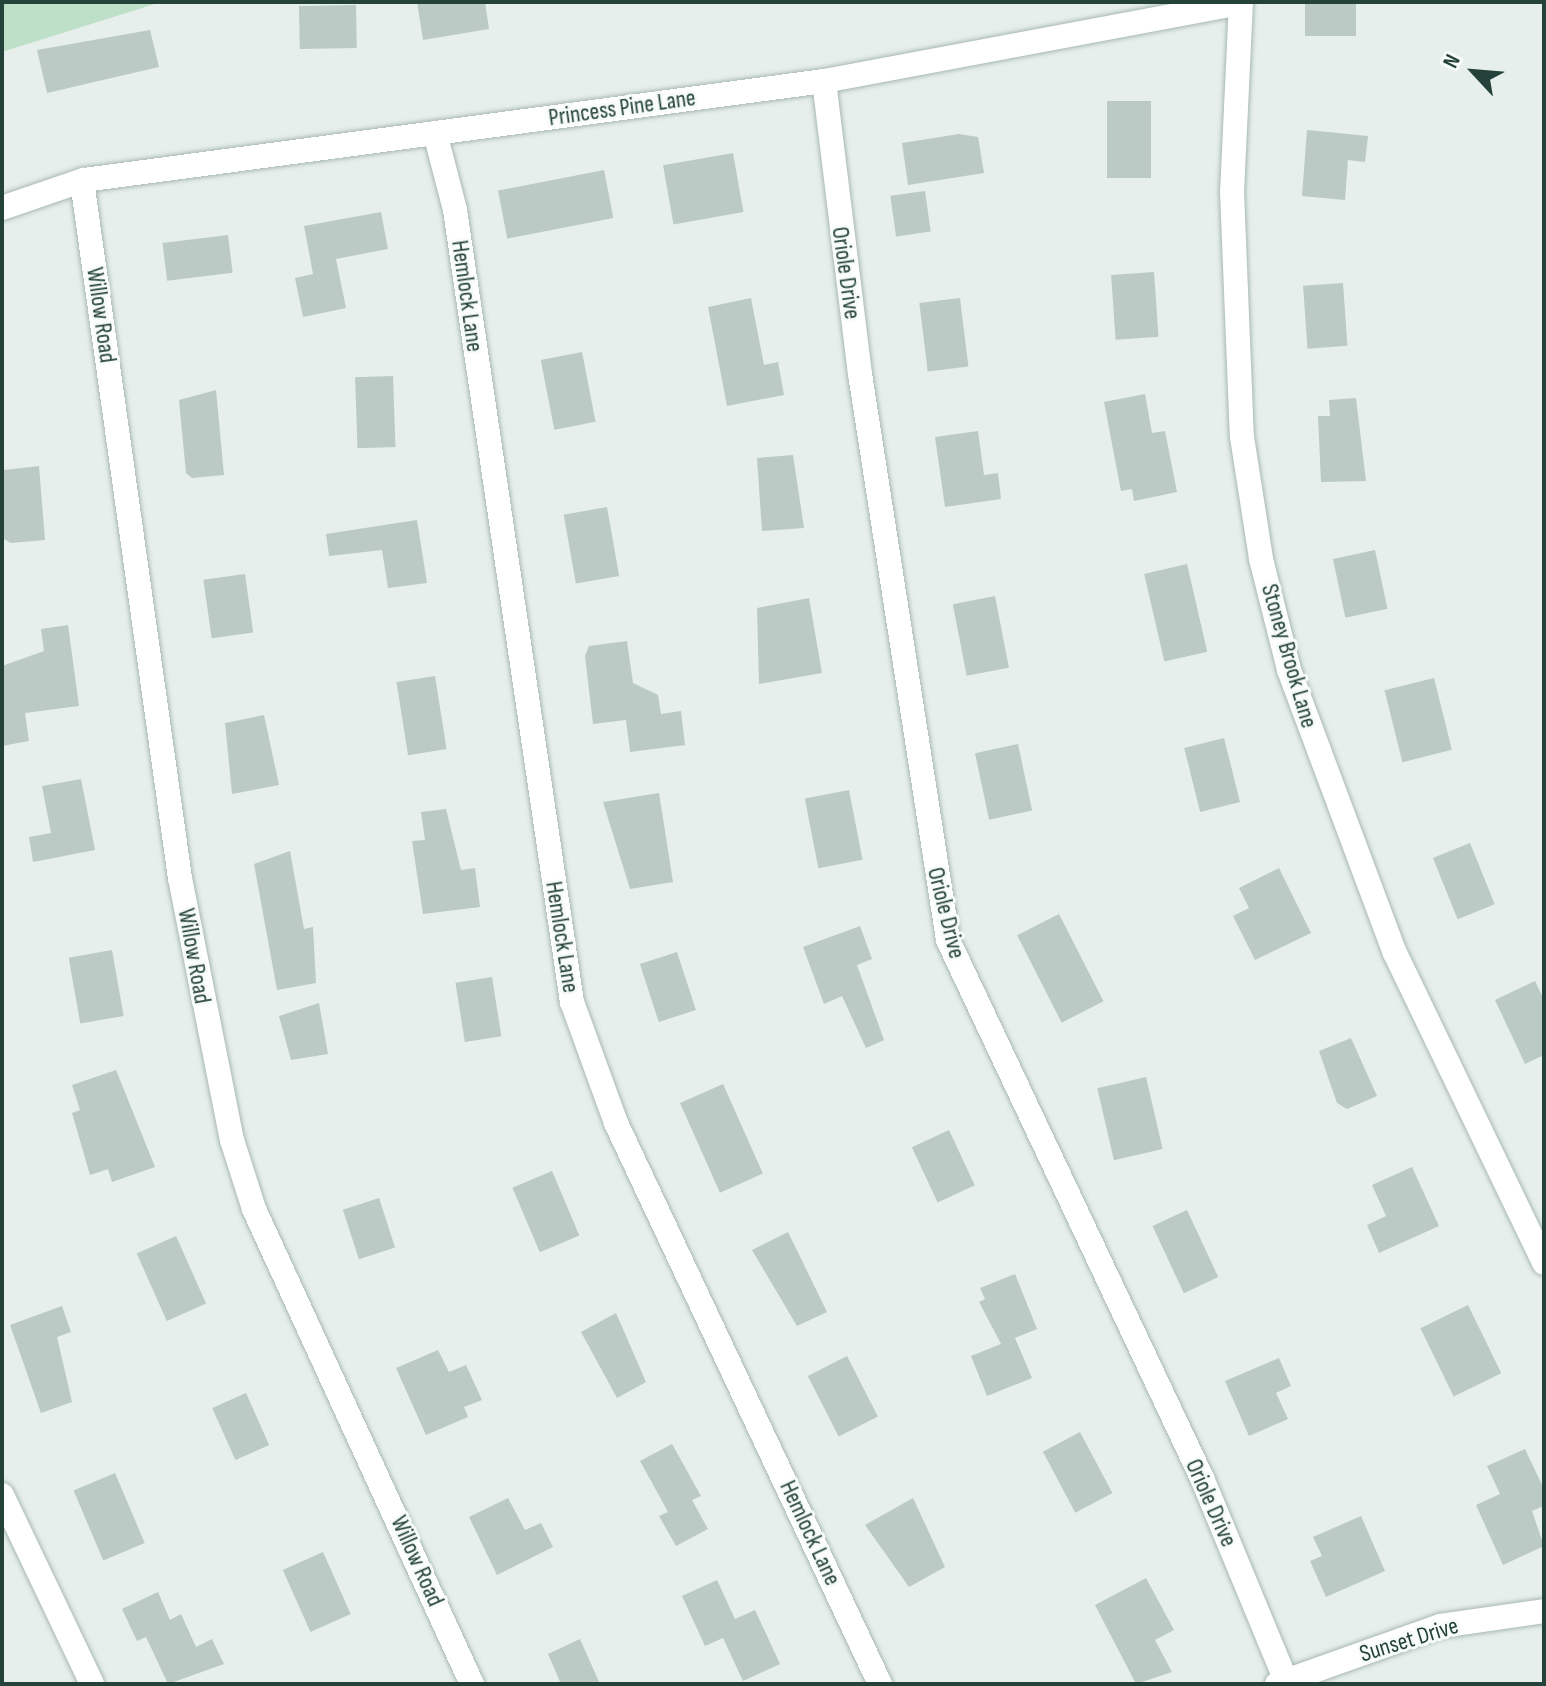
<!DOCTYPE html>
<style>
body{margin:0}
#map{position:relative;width:1546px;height:1686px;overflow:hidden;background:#e6efeb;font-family:"Sofia Sans Condensed",sans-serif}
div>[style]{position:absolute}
.green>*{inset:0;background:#bfe0c8}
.building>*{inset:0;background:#bbcac4;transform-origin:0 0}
.roads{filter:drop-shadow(0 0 2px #a8b8b2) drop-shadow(0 0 2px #a8b8b2)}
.minor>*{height:24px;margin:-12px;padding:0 12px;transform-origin:12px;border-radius:12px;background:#fff}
span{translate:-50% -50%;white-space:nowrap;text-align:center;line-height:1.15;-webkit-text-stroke:6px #f7fbf9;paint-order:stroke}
.street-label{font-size:24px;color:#24423a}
.frame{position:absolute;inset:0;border:4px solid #24423a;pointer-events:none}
.north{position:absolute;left:1434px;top:32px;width:80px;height:80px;-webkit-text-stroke:6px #f7fbf9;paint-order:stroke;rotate:296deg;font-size:22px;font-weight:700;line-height:32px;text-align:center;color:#24423a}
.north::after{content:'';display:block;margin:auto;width:28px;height:36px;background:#24423a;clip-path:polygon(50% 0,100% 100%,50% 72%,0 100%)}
</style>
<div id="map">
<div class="green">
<div style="clip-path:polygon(2px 2px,161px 2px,2px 52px)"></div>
</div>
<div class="building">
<div style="clip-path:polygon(417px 2px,485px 2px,489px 29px,423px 40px)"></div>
<div style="left:1305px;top:2px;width:51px;height:34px"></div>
<div style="left:356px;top:5px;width:43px;height:57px;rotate:89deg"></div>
<div style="clip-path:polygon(150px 30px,159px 67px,47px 93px,37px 50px)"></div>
<div style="left:1107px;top:101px;width:44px;height:77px"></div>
<div style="clip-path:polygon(1307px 130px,1368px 136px,1365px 162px,1348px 160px,1345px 200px,1302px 196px)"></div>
<div style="clip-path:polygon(959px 134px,978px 137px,984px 173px,908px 185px,902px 143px)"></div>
<div style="left:733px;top:153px;width:60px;height:71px;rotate:80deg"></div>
<div style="left:604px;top:170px;width:49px;height:108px;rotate:79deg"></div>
<div style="left:925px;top:191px;width:41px;height:35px;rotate:82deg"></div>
<div style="clip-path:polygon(381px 212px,388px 249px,336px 259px,346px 308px,303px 317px,295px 278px,313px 274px,304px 226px)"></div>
<div style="left:228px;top:235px;width:38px;height:66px;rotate:83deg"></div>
<div style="left:1154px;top:272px;width:65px;height:43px;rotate:86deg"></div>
<div style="left:1343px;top:283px;width:63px;height:40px;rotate:86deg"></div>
<div style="clip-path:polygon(751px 298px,764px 365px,778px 362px,784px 395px,727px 406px,708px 307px)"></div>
<div style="left:960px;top:298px;width:69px;height:41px;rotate:83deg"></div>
<div style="left:582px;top:352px;width:71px;height:42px;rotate:79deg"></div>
<div style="left:393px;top:376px;width:71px;height:38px;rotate:88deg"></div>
<div style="clip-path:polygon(216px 390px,224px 475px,192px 478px,186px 473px,179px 400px)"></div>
<div style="clip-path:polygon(1145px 394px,1152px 433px,1165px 431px,1177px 492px,1134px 501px,1132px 489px,1121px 491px,1104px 402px)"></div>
<div style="clip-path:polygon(1356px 398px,1366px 481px,1321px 482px,1318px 416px,1330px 416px,1329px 400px)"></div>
<div style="clip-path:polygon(978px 431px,984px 475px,998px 473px,1001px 499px,945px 507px,935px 437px)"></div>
<div style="clip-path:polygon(793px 455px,804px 528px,762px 531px,757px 458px)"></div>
<div style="clip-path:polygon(39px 466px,45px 540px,11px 543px,2px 538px,4px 470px)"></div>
<div style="left:607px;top:507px;width:70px;height:44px;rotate:80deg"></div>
<div style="clip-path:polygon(417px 520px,427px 583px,388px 588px,382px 550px,329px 556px,326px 534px)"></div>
<div style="left:1375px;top:550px;width:60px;height:43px;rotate:78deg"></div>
<div style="left:1187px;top:564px;width:90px;height:44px;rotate:77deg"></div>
<div style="left:245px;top:574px;width:59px;height:42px;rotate:82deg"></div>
<div style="left:995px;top:596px;width:73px;height:43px;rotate:79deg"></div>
<div style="clip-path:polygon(809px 598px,822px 673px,759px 684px,757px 608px)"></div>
<div style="clip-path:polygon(68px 625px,79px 706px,25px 713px,29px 741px,2px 746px,2px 666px,44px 651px,41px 629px)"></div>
<div style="clip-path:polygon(627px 641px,633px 683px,658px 695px,661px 714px,681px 711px,685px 745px,630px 752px,626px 720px,593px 724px,585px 656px,589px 646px)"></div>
<div style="left:435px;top:676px;width:74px;height:39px;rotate:81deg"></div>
<div style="left:1434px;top:678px;width:74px;height:51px;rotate:76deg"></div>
<div style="clip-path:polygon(264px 715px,279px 785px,232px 794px,225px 723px)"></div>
<div style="left:1224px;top:738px;width:66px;height:41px;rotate:76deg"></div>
<div style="left:1018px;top:744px;width:68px;height:44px;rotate:78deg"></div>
<div style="clip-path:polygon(81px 779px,95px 850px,33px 862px,29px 837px,51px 833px,42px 786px)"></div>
<div style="left:849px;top:790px;width:71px;height:45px;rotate:79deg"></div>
<div style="clip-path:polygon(659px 793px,673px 882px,630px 889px,603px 802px)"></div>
<div style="clip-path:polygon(446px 809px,461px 870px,475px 868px,480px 907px,423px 914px,412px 841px,425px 840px,421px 812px)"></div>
<div style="left:1470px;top:843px;width:66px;height:40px;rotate:68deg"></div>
<div style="clip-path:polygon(290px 851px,304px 929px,313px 927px,316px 983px,277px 990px,254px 864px)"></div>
<div style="clip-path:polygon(1279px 868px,1311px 933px,1255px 960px,1233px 916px,1249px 908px,1239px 888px)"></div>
<div style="left:1059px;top:914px;width:98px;height:47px;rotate:63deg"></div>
<div style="clip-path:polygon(860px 926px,872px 959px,857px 965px,884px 1040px,866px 1048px,842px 996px,824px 1004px,803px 947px)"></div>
<div style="left:112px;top:950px;width:67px;height:44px;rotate:80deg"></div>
<div style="left:677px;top:952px;width:61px;height:39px;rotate:72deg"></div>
<div style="left:492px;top:977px;width:60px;height:37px;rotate:81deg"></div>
<div style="clip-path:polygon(1535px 981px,1544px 1000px,1544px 1055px,1525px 1064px,1495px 1000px)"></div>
<div style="clip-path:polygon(319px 1003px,328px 1054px,291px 1060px,279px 1016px)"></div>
<div style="clip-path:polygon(1351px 1038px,1377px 1096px,1347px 1109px,1337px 1103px,1319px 1051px)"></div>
<div style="clip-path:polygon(116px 1070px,155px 1167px,112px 1182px,108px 1169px,90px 1175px,72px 1113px,80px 1110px,72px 1085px)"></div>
<div style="left:1146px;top:1077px;width:74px;height:50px;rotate:77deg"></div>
<div style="left:723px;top:1084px;width:98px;height:47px;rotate:66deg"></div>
<div style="left:949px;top:1130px;width:61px;height:41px;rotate:65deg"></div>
<div style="clip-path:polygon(1412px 1167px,1439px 1226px,1379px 1253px,1367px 1225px,1386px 1216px,1372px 1185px)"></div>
<div style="left:552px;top:1171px;width:70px;height:43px;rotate:67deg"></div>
<div style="left:379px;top:1198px;width:52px;height:38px;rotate:72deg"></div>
<div style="left:1187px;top:1210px;width:74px;height:38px;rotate:65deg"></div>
<div style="clip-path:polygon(788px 1232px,827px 1312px,797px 1326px,752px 1250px)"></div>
<div style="left:176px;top:1236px;width:74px;height:43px;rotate:66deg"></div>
<div style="clip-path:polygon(1015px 1274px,1037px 1329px,1015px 1338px,1032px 1378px,987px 1396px,971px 1356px,1001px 1344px,979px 1302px,985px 1299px,980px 1288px)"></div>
<div style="left:1468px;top:1305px;width:76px;height:53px;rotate:64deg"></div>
<div style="clip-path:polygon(62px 1306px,71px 1332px,57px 1337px,72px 1402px,41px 1413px,10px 1325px)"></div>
<div style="clip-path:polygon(616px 1313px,646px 1382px,617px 1398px,581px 1332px)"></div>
<div style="clip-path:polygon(438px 1350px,449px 1372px,466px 1365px,482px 1400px,464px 1407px,468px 1417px,426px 1435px,396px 1368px)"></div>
<div style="left:847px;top:1356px;width:68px;height:44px;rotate:63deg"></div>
<div style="clip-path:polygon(1279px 1358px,1291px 1386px,1276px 1393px,1288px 1419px,1249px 1436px,1225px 1381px)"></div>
<div style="left:246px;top:1393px;width:57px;height:37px;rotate:66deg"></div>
<div style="left:1080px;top:1432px;width:69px;height:42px;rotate:62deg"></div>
<div style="clip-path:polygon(672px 1444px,701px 1496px,692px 1500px,708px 1529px,676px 1546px,659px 1516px,668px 1512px,640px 1461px)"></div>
<div style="clip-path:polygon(1525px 1449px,1544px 1489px,1544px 1506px,1532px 1511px,1544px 1546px,1503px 1565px,1476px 1505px,1500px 1494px,1487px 1466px)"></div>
<div style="left:115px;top:1473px;width:76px;height:45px;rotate:67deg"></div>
<div style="clip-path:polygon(508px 1498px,525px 1530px,541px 1523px,553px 1547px,497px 1575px,469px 1517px)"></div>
<div style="clip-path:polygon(913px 1498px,945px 1567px,909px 1587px,865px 1525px)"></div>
<div style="clip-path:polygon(1361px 1516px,1385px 1571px,1326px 1597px,1310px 1561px,1322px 1556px,1313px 1537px)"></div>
<div style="left:323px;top:1552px;width:68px;height:44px;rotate:66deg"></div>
<div style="clip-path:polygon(1146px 1578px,1174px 1630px,1155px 1640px,1172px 1672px,1136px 1684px,1095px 1605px)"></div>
<div style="clip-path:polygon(717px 1580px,735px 1619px,755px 1610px,780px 1664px,743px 1681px,723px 1638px,705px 1646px,682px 1596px)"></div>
<div style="clip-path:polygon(158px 1592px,170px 1620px,181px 1614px,196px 1647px,212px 1639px,224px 1664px,168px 1684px,146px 1637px,137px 1641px,122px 1609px)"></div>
<div style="clip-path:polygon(580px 1639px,600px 1684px,561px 1684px,548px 1654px)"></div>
</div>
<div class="roads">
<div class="minor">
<div style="left:1241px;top:2px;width:189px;rotate:92.7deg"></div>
<div style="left:1232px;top:191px;width:246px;rotate:87.7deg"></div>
<div style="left:1242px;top:437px;width:123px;rotate:81.1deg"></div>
<div style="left:1261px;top:559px;width:114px;rotate:75.8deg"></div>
<div style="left:1289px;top:670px;width:302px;rotate:69.5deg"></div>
<div style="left:1395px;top:953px;width:344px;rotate:64.3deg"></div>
<div style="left:824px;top:81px;width:295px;rotate:83deg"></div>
<div style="left:860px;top:374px;width:573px;rotate:81.16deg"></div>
<div style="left:948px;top:940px;width:595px;rotate:64.73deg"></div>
<div style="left:1202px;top:1478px;width:220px;rotate:67.5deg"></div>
<div style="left:435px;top:133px;width:80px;rotate:75.4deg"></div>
<div style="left:455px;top:210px;width:801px;rotate:81.6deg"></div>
<div style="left:572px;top:1002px;width:129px;rotate:70deg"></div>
<div style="left:616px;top:1123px;width:620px;rotate:64.8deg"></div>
<div style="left:82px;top:181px;width:704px;rotate:82deg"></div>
<div style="left:180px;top:878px;width:267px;rotate:78.8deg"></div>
<div style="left:232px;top:1140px;width:72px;rotate:72.3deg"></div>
<div style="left:254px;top:1209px;width:523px;rotate:65.35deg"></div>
<div style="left:2px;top:208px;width:87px;rotate:-18.9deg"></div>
<div style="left:84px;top:180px;width:747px;rotate:-7.62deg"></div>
<div style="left:824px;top:81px;width:424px;rotate:-10.6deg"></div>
<div style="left:2px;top:1495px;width:209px;rotate:64.5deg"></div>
<div style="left:1277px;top:1684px;width:173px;rotate:-19.6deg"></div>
<div style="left:1440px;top:1626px;width:105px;rotate:-8.2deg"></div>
</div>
</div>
<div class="street-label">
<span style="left:622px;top:108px;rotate:-8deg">Princess Pine Lane</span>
<span style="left:846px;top:273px;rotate:82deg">Oriole Drive</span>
<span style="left:467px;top:296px;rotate:82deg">Hemlock Lane</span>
<span style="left:101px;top:315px;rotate:82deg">Willow Road</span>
<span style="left:1289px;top:656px;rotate:74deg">Stoney Brook Lane</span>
<span style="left:946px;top:913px;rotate:76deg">Oriole Drive</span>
<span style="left:562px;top:937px;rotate:81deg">Hemlock Lane</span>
<span style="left:194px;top:956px;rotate:80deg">Willow Road</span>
<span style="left:1211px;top:1503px;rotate:66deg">Oriole Drive</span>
<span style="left:810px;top:1533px;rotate:65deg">Hemlock Lane</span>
<span style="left:417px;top:1561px;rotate:66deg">Willow Road</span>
<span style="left:1409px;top:1640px;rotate:-17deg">Sunset Drive</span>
</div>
<div class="frame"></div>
<div class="north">N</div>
</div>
